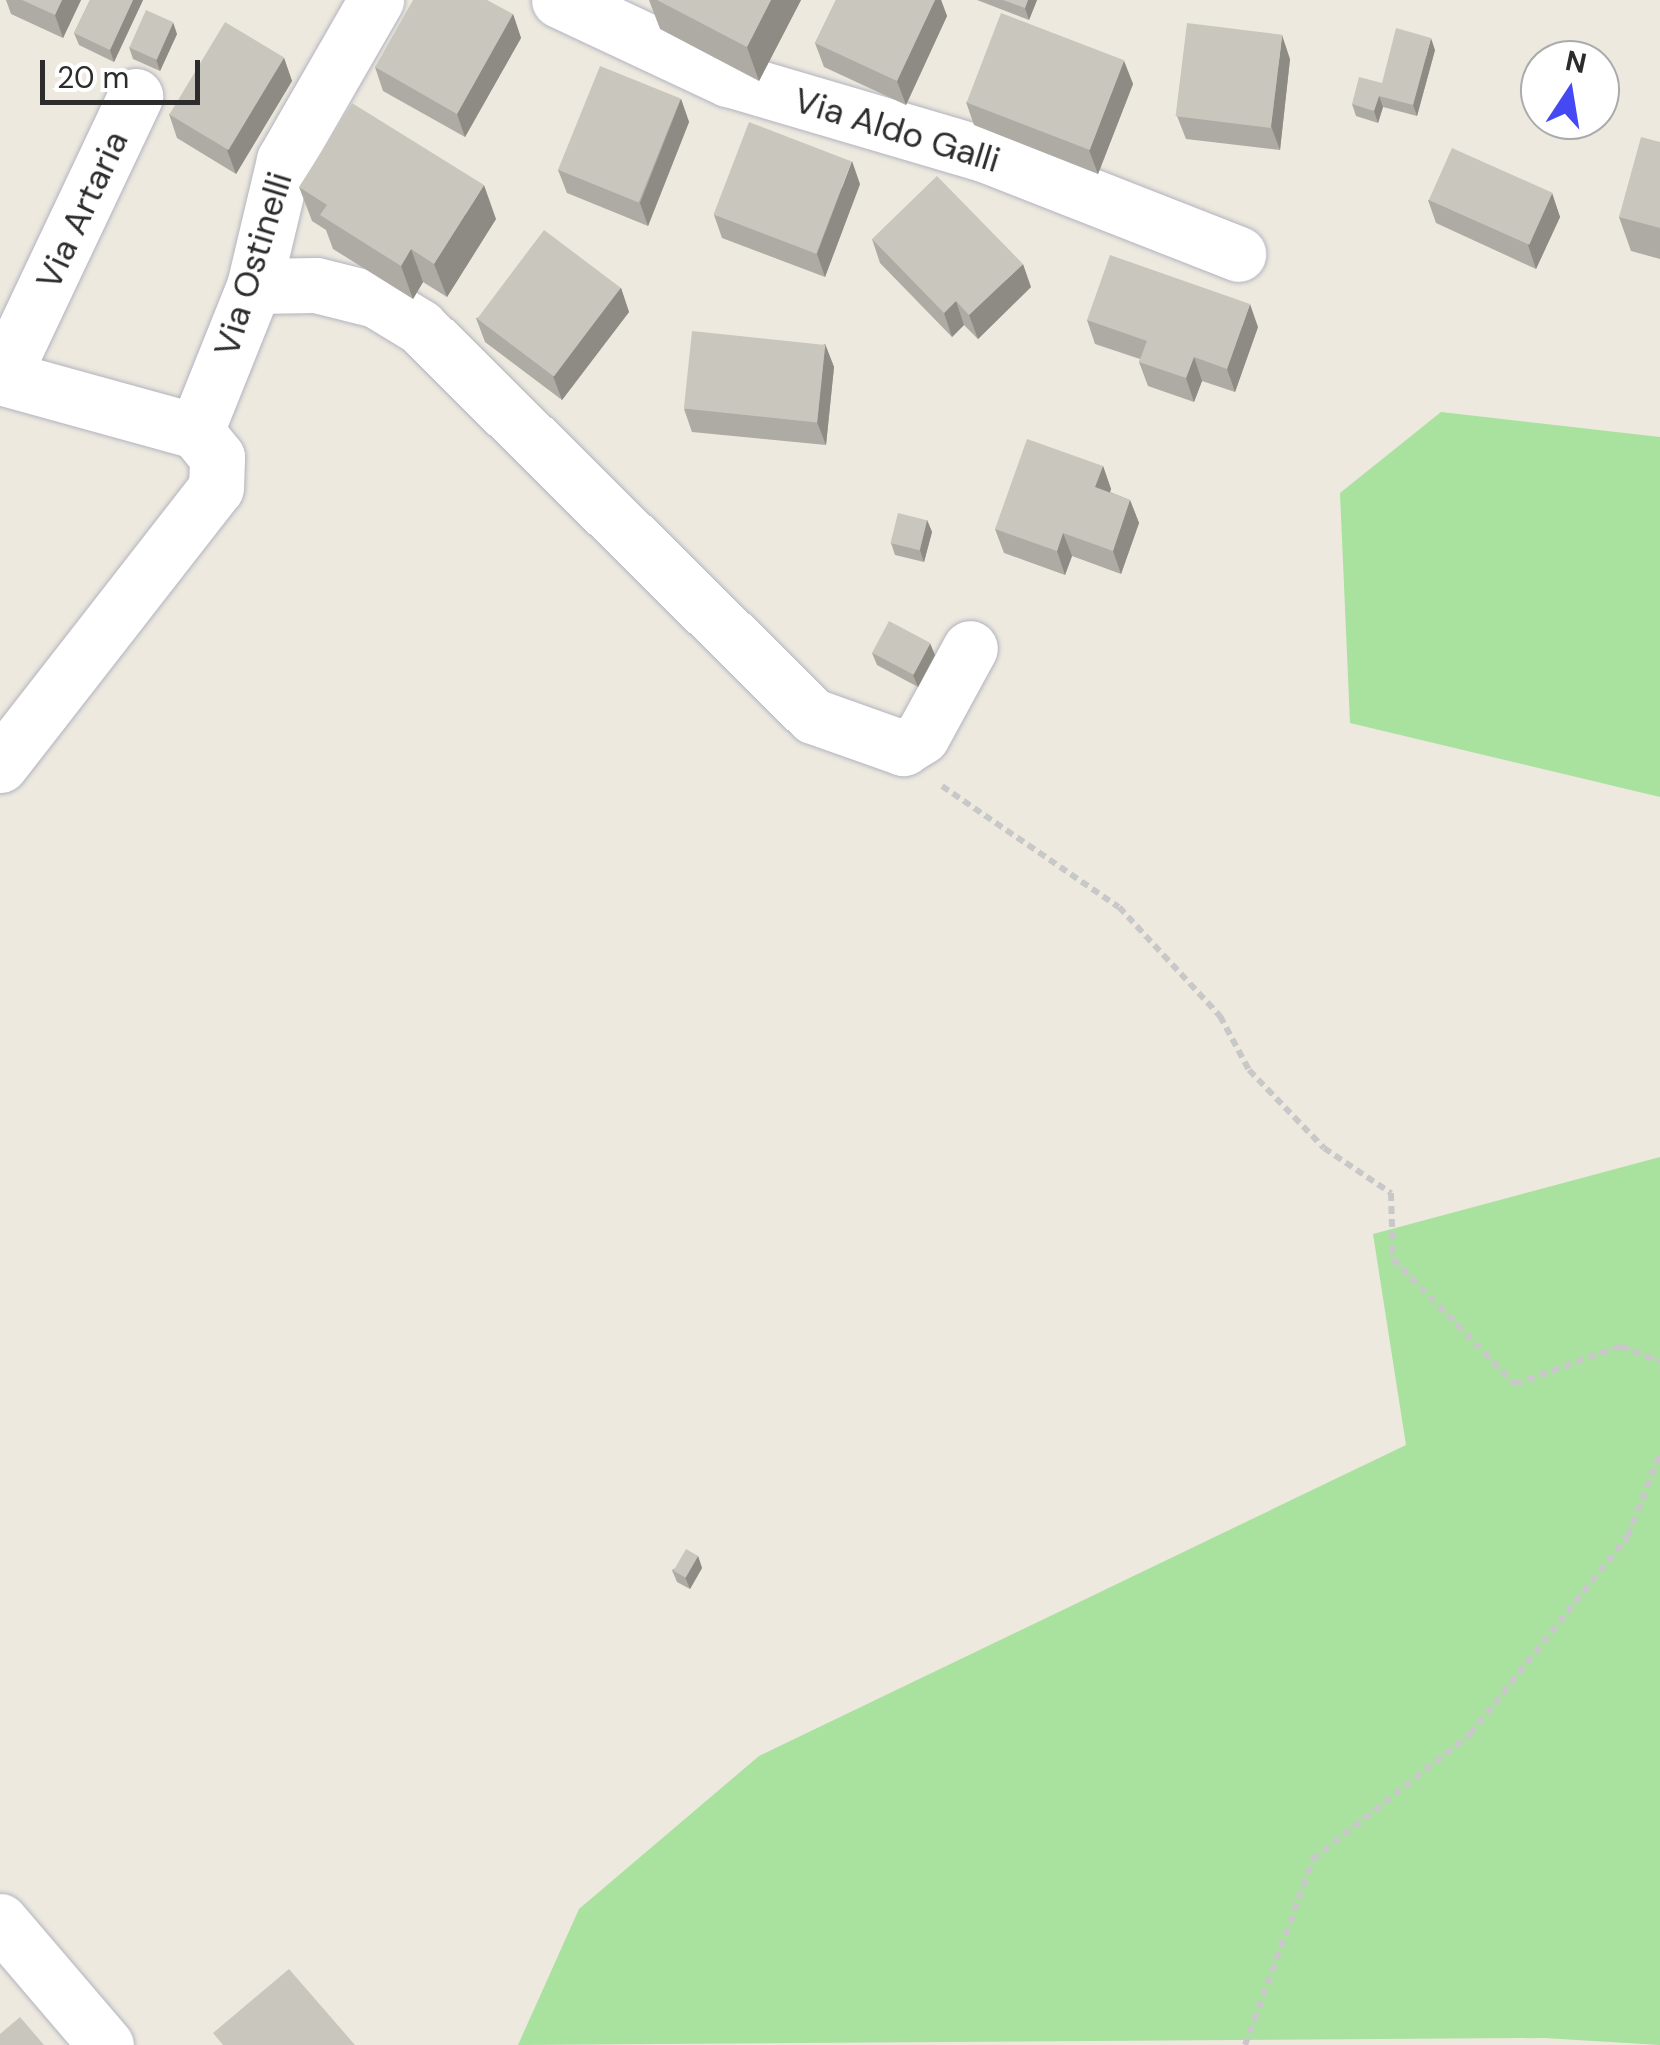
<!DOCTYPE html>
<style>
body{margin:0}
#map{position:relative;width:1660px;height:2045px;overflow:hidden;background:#ede9df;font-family:"DM Sans",sans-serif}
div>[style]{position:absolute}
.green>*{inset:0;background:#a9e19e}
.path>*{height:6px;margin-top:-3px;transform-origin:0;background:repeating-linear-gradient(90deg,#c8c8c8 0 8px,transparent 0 13px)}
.roads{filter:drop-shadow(0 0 2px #b2b3bf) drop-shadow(0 0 2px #b2b3bf)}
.street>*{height:55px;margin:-27.5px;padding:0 27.5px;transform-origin:27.5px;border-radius:27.5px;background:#fff}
.wall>*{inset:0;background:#adaba3}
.shaded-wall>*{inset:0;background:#8d8b84}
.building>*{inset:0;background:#c9c7bd;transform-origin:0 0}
span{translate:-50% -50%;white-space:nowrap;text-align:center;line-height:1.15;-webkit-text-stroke:8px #fff;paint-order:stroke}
.street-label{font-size:35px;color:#2c2c2c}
.north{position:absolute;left:1520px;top:40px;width:100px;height:100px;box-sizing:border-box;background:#fff;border:2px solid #ababab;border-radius:50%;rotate:12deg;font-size:28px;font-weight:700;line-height:40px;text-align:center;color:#2c2c2c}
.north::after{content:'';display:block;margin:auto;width:35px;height:45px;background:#4549f4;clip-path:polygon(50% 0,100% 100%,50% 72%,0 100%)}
.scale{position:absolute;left:40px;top:60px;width:160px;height:45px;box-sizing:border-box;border:5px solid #2c2c2c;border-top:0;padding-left:12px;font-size:30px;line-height:35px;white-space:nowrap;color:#2c2c2c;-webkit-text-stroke:8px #fff;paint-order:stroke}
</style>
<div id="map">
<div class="green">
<div style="clip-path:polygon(1441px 412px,1660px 437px,1660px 797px,1350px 723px,1340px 493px)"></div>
<div style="clip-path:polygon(1660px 1157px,1660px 2045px,1544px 2038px,518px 2045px,579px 1909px,759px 1756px,1406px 1445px,1373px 1234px)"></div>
</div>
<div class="path">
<div style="left:942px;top:786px;width:214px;rotate:34.4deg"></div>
<div style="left:1119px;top:907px;width:149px;rotate:47.2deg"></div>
<div style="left:1220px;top:1016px;width:61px;rotate:61.8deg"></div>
<div style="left:1249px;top:1070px;width:108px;rotate:46.1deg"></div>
<div style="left:1324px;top:1148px;width:81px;rotate:33.9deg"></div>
<div style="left:1391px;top:1193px;width:66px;rotate:88.3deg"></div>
<div style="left:1393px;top:1259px;width:175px;rotate:45.7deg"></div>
<div style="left:1515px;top:1384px;width:113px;rotate:-19.7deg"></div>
<div style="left:1621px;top:1346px;width:42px;rotate:22.3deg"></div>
<div style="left:1245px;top:2045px;width:198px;rotate:-69.9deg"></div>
<div style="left:1313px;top:1859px;width:201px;rotate:-38.5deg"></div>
<div style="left:1470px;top:1734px;width:253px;rotate:-51.4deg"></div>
<div style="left:1628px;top:1536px;width:88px;rotate:-68.7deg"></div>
</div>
<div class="roads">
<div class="street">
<div style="left:559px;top:0;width:187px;rotate:25.1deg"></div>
<div style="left:728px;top:79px;width:269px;rotate:16.4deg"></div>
<div style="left:986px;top:155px;width:271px;rotate:21.4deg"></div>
<div style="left:254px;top:286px;width:62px;rotate:-0.9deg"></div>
<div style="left:316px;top:285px;width:62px;rotate:14deg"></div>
<div style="left:376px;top:300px;width:52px;rotate:31.5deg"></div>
<div style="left:420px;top:327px;width:553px;rotate:44.71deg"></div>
<div style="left:813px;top:716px;width:96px;rotate:19.6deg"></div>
<div style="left:903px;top:748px;width:22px;rotate:-32deg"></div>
<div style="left:922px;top:736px;width:100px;rotate:-61.4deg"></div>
<div style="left:0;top:377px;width:203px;rotate:15.4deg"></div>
<div style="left:2px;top:378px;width:312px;rotate:-64.7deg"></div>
<div style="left:0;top:765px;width:351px;rotate:-52.1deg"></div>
<div style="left:216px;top:488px;width:31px;rotate:-88deg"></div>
<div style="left:217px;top:457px;width:33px;rotate:-129deg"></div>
<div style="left:196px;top:431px;width:156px;rotate:-68.2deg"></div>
<div style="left:254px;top:286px;width:130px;rotate:-76.6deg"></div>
<div style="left:284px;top:160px;width:185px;rotate:-60.1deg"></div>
<div style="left:0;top:1921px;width:163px;rotate:49.5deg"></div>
</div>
</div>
<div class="wall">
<div style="clip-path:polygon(6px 0,81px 0,63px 38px,11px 14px)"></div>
<div style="clip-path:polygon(90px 0,143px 0,114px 62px,79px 45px,74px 33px)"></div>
<div style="clip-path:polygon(649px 0,801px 0,759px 81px,660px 29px)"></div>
<div style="clip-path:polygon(836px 0,941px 0,947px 16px,906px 105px,824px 67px,815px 43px)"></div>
<div style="clip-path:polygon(977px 0,1037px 0,1029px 20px)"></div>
<div style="clip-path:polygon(513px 14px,521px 38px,465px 137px,383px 91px,375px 67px)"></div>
<div style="clip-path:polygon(177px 34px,160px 71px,133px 59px,129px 47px)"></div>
<div style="clip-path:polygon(1435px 50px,1417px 116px,1383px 107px,1378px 123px,1356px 116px,1352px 104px)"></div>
<div style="clip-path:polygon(284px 58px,292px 81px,236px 174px,177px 138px,169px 114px)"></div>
<div style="clip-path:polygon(1290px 59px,1280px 150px,1186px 139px,1177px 116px)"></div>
<div style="clip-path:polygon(1124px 61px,1133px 84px,1098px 174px,974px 125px,966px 102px)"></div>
<div style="clip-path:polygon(681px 99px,689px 122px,648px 226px,567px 193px,558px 170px)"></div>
<div style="clip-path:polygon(1660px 142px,1660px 259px,1631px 251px,1619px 217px)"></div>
<div style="clip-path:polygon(860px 184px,825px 277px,722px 238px,714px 215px)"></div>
<div style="clip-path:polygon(299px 187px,496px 219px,447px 297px,423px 282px,413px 299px,333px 249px,326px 230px,312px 221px)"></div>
<div style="clip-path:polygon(1552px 193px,1560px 217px,1536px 269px,1436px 223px,1428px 200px)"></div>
<div style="clip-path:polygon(872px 239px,1031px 287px,978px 339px,964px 325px,952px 337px,880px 263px)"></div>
<div style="clip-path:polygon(621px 288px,629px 312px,562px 400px,485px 342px,476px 318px)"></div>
<div style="clip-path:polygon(1087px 320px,1258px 327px,1235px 392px,1202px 381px,1194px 402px,1148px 386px,1139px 362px,1140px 359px,1095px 344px)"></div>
<div style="clip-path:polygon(825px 344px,834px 367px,826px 445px,692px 432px,684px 409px)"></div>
<div style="clip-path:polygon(1103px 466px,1111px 489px,1110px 492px,1130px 500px,1139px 523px,1121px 574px,1072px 556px,1065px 575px,1004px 553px,995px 529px)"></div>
<div style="clip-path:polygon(927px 520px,932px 532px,924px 562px,895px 555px,891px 543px)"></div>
<div style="clip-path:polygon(872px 653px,935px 655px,918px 687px,877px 665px)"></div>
<div style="clip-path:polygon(698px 1556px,702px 1568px,690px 1589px,677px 1582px,672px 1570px)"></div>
</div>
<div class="shaded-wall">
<div style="clip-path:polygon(62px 0,81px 0,63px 38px,55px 15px)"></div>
<div style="clip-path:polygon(133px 0,143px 0,114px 62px,110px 50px)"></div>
<div style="clip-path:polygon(771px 0,801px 0,759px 81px,747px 47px)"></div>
<div style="clip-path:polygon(935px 0,941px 0,947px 16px,906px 105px,897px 81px)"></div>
<div style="clip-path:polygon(1028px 0,1037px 0,1029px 20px,1025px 8px)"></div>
<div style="clip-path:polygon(513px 14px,521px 38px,465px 137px,457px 114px)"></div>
<div style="clip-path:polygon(173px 22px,177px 34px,160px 71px,156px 59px)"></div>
<div style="clip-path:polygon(1282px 35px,1290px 59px,1280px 150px,1271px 126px)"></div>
<div style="clip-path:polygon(1431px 38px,1435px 50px,1417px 116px,1413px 105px)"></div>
<div style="clip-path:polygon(284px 58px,292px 81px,236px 174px,227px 150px)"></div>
<div style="clip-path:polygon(1124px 61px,1133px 84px,1098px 174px,1089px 150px)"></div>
<div style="clip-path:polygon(1379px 96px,1383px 107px,1378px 123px,1374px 111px)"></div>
<div style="clip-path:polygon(681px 99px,689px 122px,648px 226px,640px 203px)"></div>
<div style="clip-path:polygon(852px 161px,860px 184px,825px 277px,817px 254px)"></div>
<div style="clip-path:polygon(484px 185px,496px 219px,447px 297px,434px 264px)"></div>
<div style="clip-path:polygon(1552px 193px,1560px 217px,1536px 269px,1528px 245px)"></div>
<div style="clip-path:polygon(411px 249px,423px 282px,413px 299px,401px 266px)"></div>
<div style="clip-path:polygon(1023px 264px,1031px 287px,978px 339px,969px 315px)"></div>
<div style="clip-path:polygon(621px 288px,629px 312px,562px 400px,553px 376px)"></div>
<div style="clip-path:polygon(956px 301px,964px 325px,952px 337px,944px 313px)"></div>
<div style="clip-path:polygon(1250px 304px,1258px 327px,1235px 392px,1227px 369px)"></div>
<div style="clip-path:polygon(825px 344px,834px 367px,826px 445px,817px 422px)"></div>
<div style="clip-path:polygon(1194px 357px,1202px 381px,1194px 402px,1186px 378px)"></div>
<div style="clip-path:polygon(1103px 466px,1111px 489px,1104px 510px,1095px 487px)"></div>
<div style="clip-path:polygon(1130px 500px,1139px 523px,1121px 574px,1113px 551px)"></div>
<div style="clip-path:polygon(927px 520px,932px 532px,924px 562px,920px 550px)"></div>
<div style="clip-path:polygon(1063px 533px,1072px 556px,1065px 575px,1057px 551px)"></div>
<div style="clip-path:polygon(930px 643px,935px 655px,918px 687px,913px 675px)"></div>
<div style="clip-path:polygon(698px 1556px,702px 1568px,690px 1589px,685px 1577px)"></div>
</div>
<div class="building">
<div style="clip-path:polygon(22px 0,62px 0,55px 15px)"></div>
<div style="clip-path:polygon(90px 0,133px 0,110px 50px,74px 33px)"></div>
<div style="clip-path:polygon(413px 0,487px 0,513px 14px,457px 114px,375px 67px)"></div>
<div style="clip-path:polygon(657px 0,771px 0,747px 47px)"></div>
<div style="clip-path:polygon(836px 0,935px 0,897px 81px,815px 43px)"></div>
<div style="clip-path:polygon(1003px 0,1028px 0,1025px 8px)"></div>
<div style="left:146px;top:10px;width:30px;height:41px;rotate:24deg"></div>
<div style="left:1001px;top:13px;width:132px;height:96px;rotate:21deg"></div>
<div style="left:225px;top:22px;width:69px;height:108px;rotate:31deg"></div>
<div style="left:1187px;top:23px;width:96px;height:94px;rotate:7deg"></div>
<div style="clip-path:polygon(1396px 28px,1431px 38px,1413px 105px,1379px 96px,1374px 111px,1352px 104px,1359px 77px,1382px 83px)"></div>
<div style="left:600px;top:66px;width:87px;height:112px;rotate:22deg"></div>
<div style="clip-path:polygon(352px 103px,484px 185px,434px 264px,411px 249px,401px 266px,320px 215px,327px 205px,299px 187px)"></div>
<div style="left:749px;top:122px;width:110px;height:99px;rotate:21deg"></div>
<div style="clip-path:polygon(1641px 137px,1660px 142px,1660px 228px,1619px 217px)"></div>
<div style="left:1452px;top:148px;width:110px;height:57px;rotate:24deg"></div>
<div style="clip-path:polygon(937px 176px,1023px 264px,969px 315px,956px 301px,944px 313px,872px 239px)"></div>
<div style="left:544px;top:230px;width:96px;height:111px;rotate:37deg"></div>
<div style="clip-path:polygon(1110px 255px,1250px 304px,1227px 369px,1194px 357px,1186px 378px,1139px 362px,1147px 341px,1087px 320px)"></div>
<div style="left:692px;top:331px;width:134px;height:78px;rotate:6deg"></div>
<div style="clip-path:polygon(1027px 439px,1103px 466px,1095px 487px,1130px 500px,1113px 551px,1063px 533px,1057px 551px,995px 529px)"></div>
<div style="left:898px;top:513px;width:30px;height:31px;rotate:14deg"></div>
<div style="left:889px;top:621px;width:47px;height:36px;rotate:28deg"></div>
<div style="left:686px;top:1549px;width:14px;height:25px;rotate:30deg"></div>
<div style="clip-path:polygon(289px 1969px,355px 2045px,223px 2045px,213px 2033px)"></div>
<div style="clip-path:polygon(20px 2017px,44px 2045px,0 2045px,0 2034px)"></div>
</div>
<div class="street-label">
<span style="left:897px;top:130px;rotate:17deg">Via Aldo Galli</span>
<span style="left:82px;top:210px;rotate:-65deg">Via Artaria</span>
<span style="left:253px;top:264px;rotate:-73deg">Via Ostinelli</span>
</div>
<div class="north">N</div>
<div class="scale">20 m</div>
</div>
